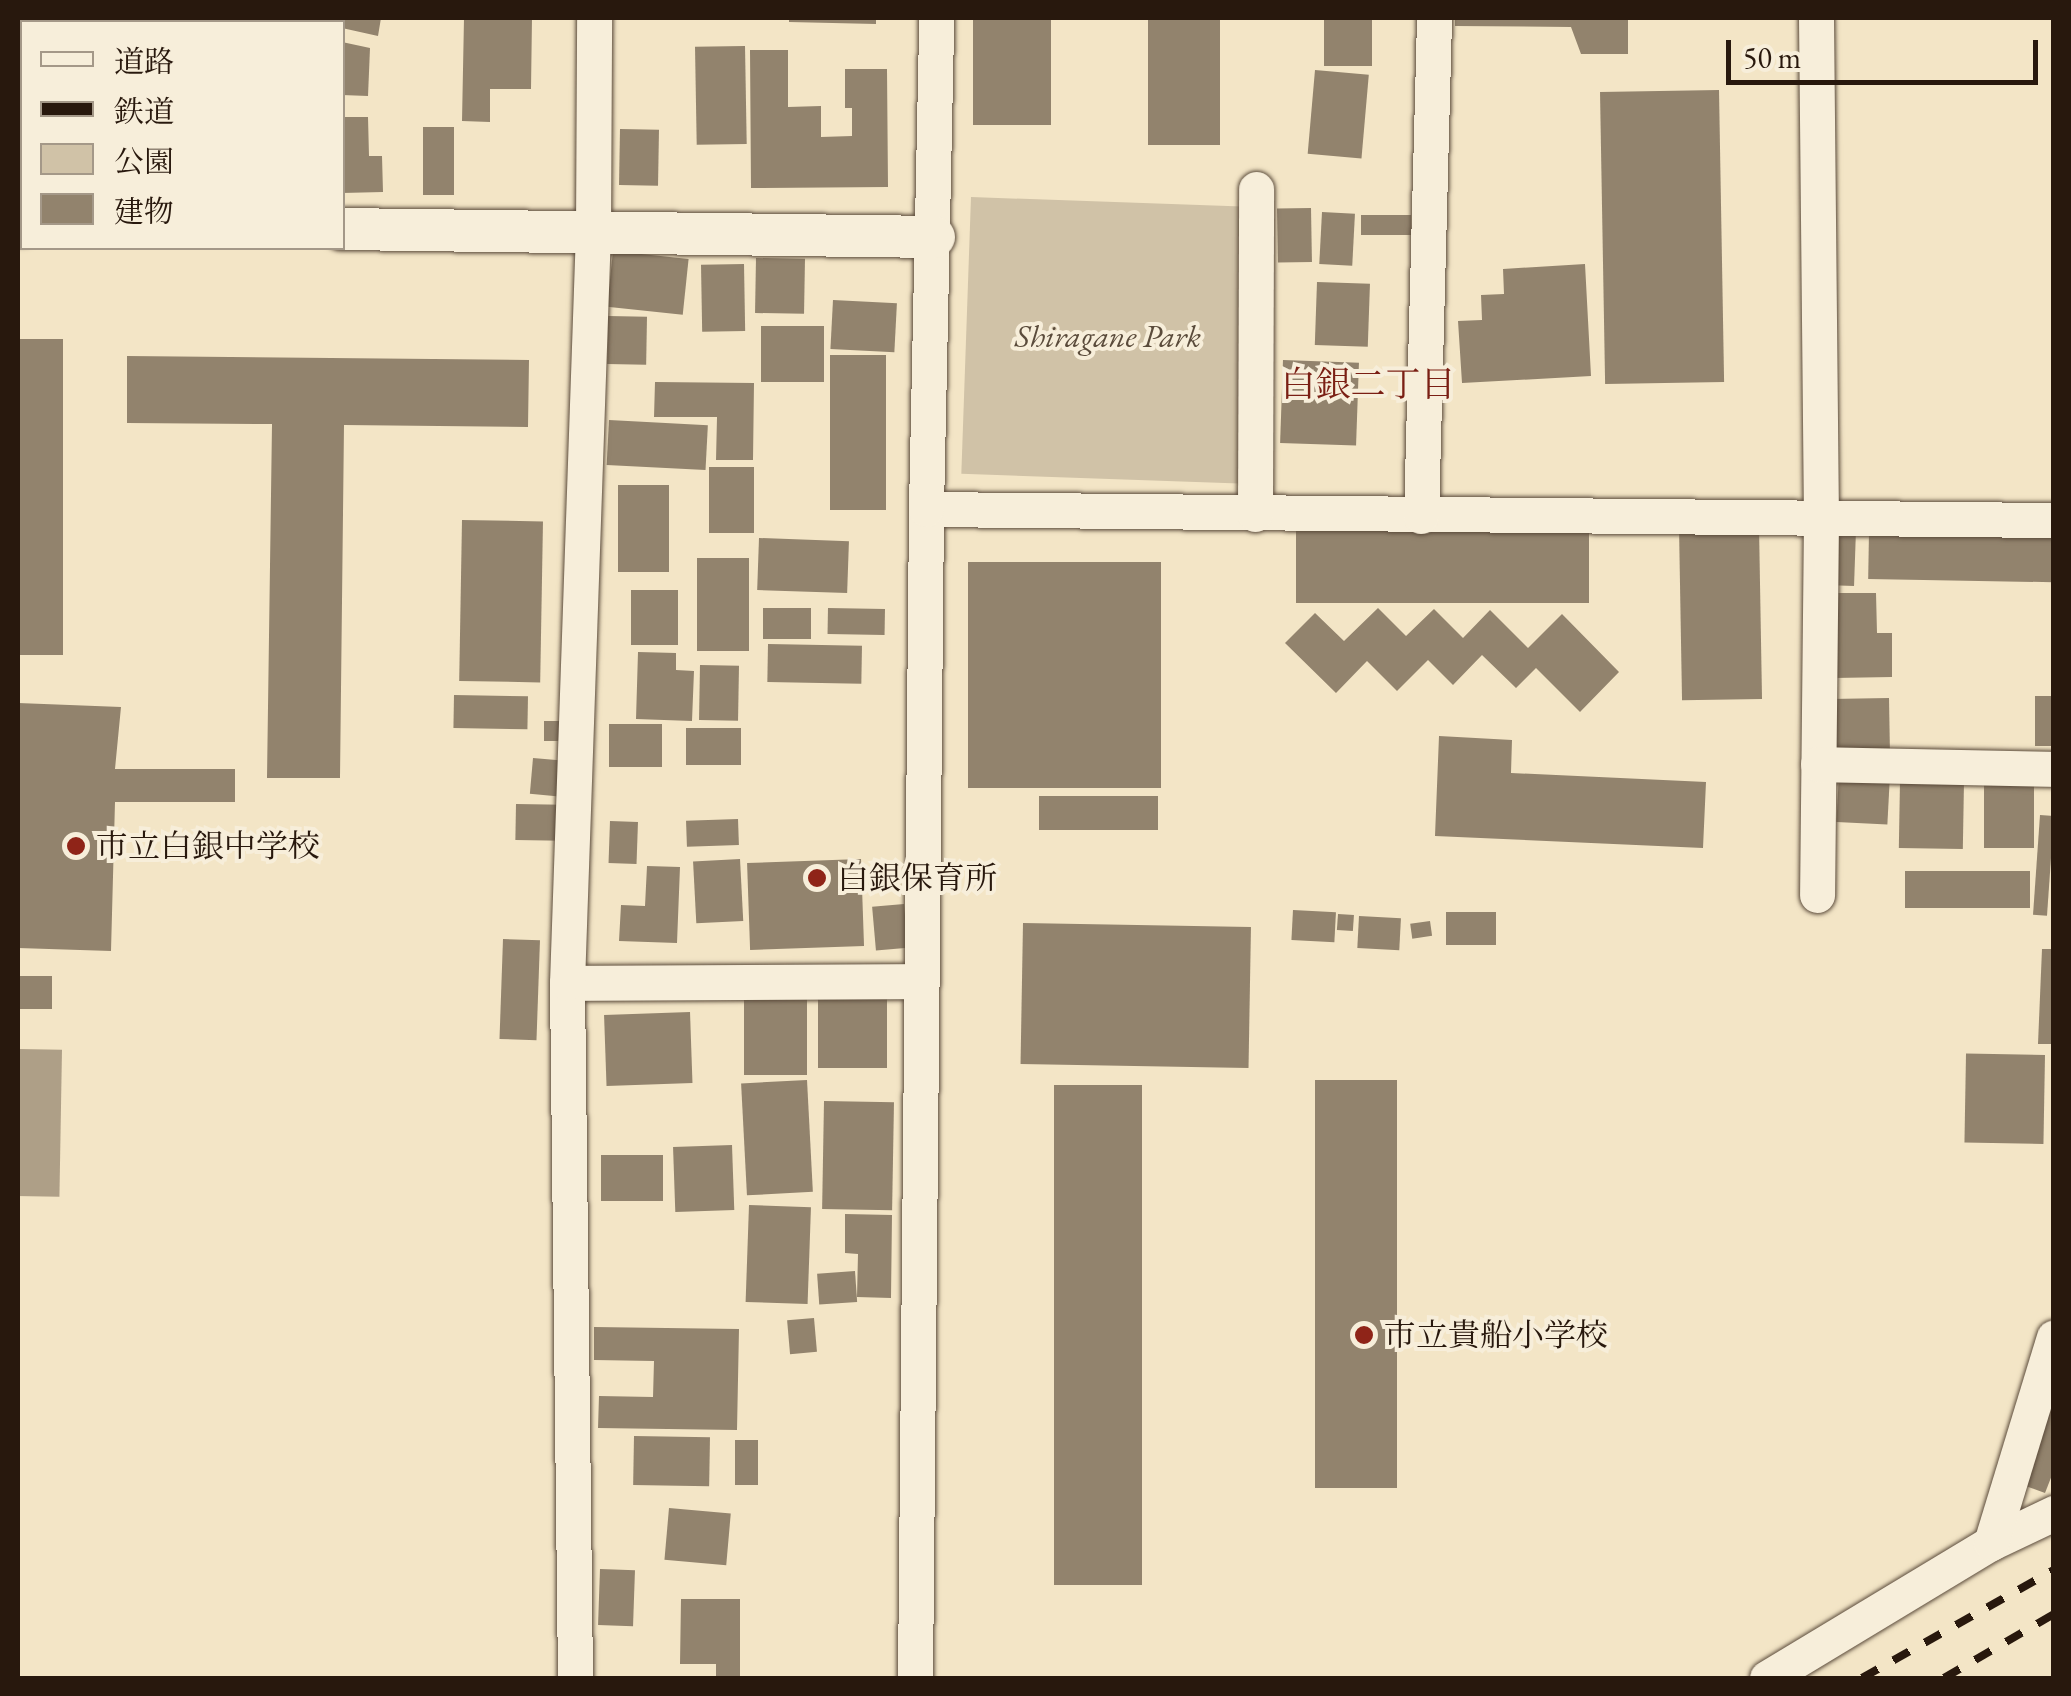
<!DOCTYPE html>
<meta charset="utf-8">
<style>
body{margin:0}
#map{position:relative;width:2071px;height:1696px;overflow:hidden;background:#f3e5c6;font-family:"EB Garamond","Noto Serif JP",serif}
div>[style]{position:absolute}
.green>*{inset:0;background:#d0c2a7;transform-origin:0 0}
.water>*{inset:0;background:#ae9f87;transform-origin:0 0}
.building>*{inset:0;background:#92836d;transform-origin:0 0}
.roads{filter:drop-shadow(0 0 2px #5b4b3b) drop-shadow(0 0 2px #5b4b3b)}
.minor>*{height:35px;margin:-17.5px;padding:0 17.5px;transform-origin:17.5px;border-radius:17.5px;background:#f7eeda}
.tertiary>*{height:42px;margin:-21px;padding:0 21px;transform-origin:21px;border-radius:21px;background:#f7eeda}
.rail>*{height:8px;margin-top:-4px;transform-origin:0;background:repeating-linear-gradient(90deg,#28180d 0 18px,transparent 0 36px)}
.dots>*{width:28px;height:28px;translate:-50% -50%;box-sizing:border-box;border:5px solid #f7eeda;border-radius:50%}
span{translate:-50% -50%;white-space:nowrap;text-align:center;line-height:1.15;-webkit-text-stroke:8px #f7eeda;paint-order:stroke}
.park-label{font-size:32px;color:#5a4b3b;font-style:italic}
.poi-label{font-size:32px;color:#28180d}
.left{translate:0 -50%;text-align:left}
.neighbourhood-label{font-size:35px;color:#7a1f14}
.frame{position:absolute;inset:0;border:20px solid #28180d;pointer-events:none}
.legend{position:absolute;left:20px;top:20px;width:325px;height:230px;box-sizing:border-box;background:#f7eeda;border:2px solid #a49888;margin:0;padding:12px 18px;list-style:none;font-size:30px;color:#28180d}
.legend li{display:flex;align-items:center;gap:20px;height:50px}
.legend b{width:50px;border:2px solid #a49888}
.scale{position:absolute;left:1726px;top:40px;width:312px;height:45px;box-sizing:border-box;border:5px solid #28180d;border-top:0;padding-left:12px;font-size:30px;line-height:35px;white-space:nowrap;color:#28180d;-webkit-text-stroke:8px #f7eeda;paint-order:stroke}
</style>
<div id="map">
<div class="green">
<div style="left:971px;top:197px;width:278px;height:277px;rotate:2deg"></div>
</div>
<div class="water">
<div style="left:18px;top:1049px;width:44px;height:147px;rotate:1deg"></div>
</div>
<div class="building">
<div style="clip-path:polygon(300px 18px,381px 18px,378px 36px,342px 28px,342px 22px)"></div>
<div style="clip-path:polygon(464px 18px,532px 18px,531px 89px,490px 89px,490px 122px,462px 121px)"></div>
<div style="clip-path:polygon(789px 18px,876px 18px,876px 24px,789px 22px)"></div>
<div style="left:973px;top:18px;width:78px;height:107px"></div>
<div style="left:1148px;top:18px;width:72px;height:127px"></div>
<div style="left:1324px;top:18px;width:48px;height:48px"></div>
<div style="clip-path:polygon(1455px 18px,1628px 18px,1628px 54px,1581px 54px,1571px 27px,1455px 26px)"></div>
<div style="clip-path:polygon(342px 42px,370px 48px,368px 96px,342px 95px)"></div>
<div style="left:745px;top:46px;width:98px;height:50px;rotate:89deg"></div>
<div style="clip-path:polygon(750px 50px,788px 50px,788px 107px,821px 106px,821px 137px,852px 136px,852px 108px,845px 108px,845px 69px,887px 69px,888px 187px,751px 188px)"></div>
<div style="left:18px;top:59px;width:4px;height:118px"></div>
<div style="left:1315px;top:70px;width:54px;height:84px;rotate:5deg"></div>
<div style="left:1719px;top:90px;width:292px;height:119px;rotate:89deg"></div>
<div style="clip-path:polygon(342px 117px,368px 117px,369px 156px,382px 156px,383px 192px,342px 193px)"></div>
<div style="left:423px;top:127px;width:31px;height:68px"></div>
<div style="left:620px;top:129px;width:39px;height:56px;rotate:1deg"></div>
<div style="left:1311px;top:208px;width:54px;height:34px;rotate:89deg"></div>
<div style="left:1322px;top:212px;width:33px;height:52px;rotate:3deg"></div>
<div style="left:1361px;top:215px;width:50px;height:20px"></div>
<div style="left:613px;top:251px;width:76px;height:56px;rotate:6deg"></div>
<div style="left:756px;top:258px;width:49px;height:55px;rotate:1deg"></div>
<div style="left:744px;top:264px;width:67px;height:43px;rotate:89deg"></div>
<div style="clip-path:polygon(1585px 264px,1591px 376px,1462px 383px,1458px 321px,1482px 320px,1481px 295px,1504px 294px,1503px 269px)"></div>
<div style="left:1317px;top:282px;width:53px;height:63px;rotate:2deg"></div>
<div style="left:833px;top:300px;width:64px;height:49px;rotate:3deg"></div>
<div style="left:608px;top:316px;width:39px;height:48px;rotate:1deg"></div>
<div style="left:761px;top:326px;width:63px;height:56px"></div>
<div style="left:18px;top:339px;width:45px;height:316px"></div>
<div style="left:886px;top:355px;width:155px;height:56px;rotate:90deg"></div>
<div style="clip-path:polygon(127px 356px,529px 360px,528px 427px,344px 425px,340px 778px,267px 778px,272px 424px,127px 423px)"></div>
<div style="left:1283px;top:360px;width:76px;height:83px;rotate:2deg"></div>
<div style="clip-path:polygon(655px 382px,754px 383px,753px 460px,716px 460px,717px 417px,654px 417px)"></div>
<div style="left:609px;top:420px;width:99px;height:45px;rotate:3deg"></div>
<div style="left:709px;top:467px;width:45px;height:66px"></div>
<div style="left:618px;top:485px;width:51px;height:87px"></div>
<div style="left:462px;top:520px;width:81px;height:161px;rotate:1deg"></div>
<div style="left:1296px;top:526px;width:293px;height:77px"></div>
<div style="left:1759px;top:526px;width:173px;height:80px;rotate:89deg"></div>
<div style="left:1827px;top:529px;width:29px;height:56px;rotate:2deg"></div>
<div style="left:1869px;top:532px;width:185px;height:47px;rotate:1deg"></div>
<div style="left:759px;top:538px;width:90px;height:52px;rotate:2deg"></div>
<div style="left:697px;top:558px;width:52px;height:93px"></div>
<div style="left:1161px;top:562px;width:226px;height:193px;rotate:90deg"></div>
<div style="left:678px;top:590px;width:55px;height:47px;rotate:90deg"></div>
<div style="clip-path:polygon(1834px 593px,1876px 593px,1877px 633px,1892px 633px,1892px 677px,1834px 678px)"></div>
<div style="left:763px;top:608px;width:48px;height:31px"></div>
<div style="left:828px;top:608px;width:57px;height:26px;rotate:1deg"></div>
<div style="clip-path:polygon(1378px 608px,1406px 636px,1434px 609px,1463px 638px,1490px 610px,1528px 648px,1562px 614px,1619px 672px,1580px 712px,1536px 668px,1516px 688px,1482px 655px,1453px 685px,1428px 660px,1397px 691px,1367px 661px,1336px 693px,1285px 643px,1315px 613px,1344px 641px)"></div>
<div style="left:768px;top:644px;width:94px;height:38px;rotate:1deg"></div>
<div style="clip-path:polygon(638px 652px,676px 653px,676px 670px,694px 671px,692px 721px,636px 719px)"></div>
<div style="left:700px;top:665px;width:39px;height:55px;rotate:1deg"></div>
<div style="left:454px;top:695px;width:74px;height:33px;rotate:1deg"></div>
<div style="left:2035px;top:696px;width:19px;height:50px"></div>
<div style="left:1889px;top:698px;width:59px;height:59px;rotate:89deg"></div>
<div style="clip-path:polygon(18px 703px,121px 707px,115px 769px,235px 769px,235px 802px,115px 802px,111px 951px,18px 948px)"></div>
<div style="left:544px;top:721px;width:21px;height:20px"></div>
<div style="left:609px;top:724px;width:53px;height:43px"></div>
<div style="left:686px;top:728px;width:55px;height:37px"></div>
<div style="clip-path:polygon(1439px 736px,1512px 740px,1511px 773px,1706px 782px,1703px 848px,1435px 836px)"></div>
<div style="left:533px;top:758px;width:32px;height:36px;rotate:5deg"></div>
<div style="left:1839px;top:773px;width:51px;height:49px;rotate:3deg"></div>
<div style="left:1900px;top:781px;width:64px;height:67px;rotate:1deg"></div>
<div style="left:1984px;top:784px;width:50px;height:64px"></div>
<div style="left:1039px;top:796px;width:119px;height:34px"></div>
<div style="left:516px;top:804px;width:47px;height:36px;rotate:1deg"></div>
<div style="left:2040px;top:815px;width:14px;height:100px;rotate:4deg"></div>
<div style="left:738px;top:819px;width:26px;height:52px;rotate:88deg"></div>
<div style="left:610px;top:821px;width:28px;height:42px;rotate:2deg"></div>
<div style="left:740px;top:859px;width:62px;height:47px;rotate:87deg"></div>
<div style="left:861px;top:859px;width:87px;height:114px;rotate:88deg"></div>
<div style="clip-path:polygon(647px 866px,680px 867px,677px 943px,619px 941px,621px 905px,645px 906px)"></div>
<div style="left:2030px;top:871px;width:37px;height:125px;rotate:90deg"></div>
<div style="left:904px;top:904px;width:44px;height:32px;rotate:85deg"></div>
<div style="left:1293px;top:910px;width:43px;height:30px;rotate:3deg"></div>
<div style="left:1446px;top:912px;width:50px;height:33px"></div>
<div style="left:1338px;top:914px;width:16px;height:16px;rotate:4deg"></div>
<div style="left:1359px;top:916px;width:42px;height:32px;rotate:3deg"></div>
<div style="left:1430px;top:921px;width:15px;height:20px;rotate:82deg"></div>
<div style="left:1023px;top:923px;width:228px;height:141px;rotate:1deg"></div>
<div style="left:503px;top:939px;width:37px;height:100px;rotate:2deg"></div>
<div style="clip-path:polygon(2042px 949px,2054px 949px,2054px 1044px,2038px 1044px)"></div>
<div style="left:18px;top:976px;width:34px;height:33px"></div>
<div style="left:887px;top:993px;width:75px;height:69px;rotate:90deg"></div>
<div style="left:807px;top:995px;width:80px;height:63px;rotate:90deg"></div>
<div style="left:690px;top:1012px;width:71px;height:86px;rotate:88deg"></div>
<div style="left:2045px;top:1055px;width:89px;height:79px;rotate:91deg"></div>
<div style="left:807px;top:1080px;width:112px;height:66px;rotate:87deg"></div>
<div style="left:1397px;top:1080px;width:408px;height:82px;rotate:90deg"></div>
<div style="left:1054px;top:1085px;width:88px;height:500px"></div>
<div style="left:824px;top:1101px;width:70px;height:108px;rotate:1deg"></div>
<div style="left:732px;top:1145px;width:65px;height:59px;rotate:88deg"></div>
<div style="left:663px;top:1155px;width:46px;height:62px;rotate:90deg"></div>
<div style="left:749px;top:1205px;width:62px;height:97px;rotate:2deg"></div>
<div style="clip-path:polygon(845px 1214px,892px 1215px,891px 1298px,857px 1297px,858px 1254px,845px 1253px)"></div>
<div style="left:855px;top:1271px;width:31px;height:38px;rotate:86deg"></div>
<div style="left:814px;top:1318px;width:34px;height:27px;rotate:85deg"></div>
<div style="clip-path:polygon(594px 1327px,739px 1329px,737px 1430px,598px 1428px,599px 1396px,653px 1397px,654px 1361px,594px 1360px)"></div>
<div style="clip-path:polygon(2054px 1392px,2054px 1470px,2045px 1493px,2017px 1483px)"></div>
<div style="left:634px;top:1436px;width:76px;height:49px;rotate:1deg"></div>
<div style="left:735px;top:1440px;width:23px;height:45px"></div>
<div style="left:669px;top:1508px;width:62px;height:52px;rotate:5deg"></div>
<div style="left:600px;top:1569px;width:35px;height:56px;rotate:2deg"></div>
<div style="clip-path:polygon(681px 1599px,740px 1599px,740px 1678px,716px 1678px,716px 1664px,680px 1664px)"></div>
</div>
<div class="roads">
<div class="minor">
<div style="left:1816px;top:18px;width:501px;rotate:89.43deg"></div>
<div style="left:1821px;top:519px;width:376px;rotate:90.6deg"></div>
<div style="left:257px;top:22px;width:4px;rotate:-90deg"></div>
<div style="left:926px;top:509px;width:1128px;rotate:0.56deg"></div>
<div style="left:1255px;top:514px;width:325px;rotate:-89.8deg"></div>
<div style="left:1421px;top:516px;width:498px;rotate:-88.5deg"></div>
<div style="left:1818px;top:764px;width:236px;rotate:1.2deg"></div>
<div style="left:567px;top:983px;width:355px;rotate:-0.3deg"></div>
<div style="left:1991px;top:1543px;width:70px;rotate:-25.5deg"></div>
<div style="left:575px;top:1678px;width:695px;rotate:-90.66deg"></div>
<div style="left:567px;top:983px;width:751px;rotate:-88.02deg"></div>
<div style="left:593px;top:232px;width:214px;rotate:-89.7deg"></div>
<div style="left:915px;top:1678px;width:1169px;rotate:-89.46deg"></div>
<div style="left:926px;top:509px;width:491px;rotate:-88.8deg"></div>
<div style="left:1767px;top:1678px;width:262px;rotate:-31.1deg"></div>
<div style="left:1991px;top:1543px;width:215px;rotate:-73deg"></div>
</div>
<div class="tertiary">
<div style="left:18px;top:225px;width:4px"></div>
<div style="left:342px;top:229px;width:592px;rotate:0.77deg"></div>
</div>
</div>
<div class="rail">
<div style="left:1862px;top:1678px;width:220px;rotate:-29.4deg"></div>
<div style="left:1944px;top:1678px;width:127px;rotate:-30.2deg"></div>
</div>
<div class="dots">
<div style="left:76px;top:846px;background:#8f2418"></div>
<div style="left:817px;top:878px;background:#8f2418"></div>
<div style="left:1364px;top:1335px;background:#8f2418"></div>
</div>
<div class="park-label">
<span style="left:1108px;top:336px">Shiragane Park</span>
</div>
<div class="poi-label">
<span class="left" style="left:96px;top:846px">市立白銀中学校</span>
<span class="left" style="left:837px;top:878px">白銀保育所</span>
<span class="left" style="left:1384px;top:1335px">市立貴船小学校</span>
</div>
<div class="neighbourhood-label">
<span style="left:1368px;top:384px">白銀二丁目</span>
</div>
<div class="frame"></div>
<ul class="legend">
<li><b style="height:12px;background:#f7eeda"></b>道路</li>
<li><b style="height:12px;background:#28180d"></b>鉄道</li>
<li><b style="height:28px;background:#d0c2a7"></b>公園</li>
<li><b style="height:28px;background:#92836d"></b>建物</li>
</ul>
<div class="scale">50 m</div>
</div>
